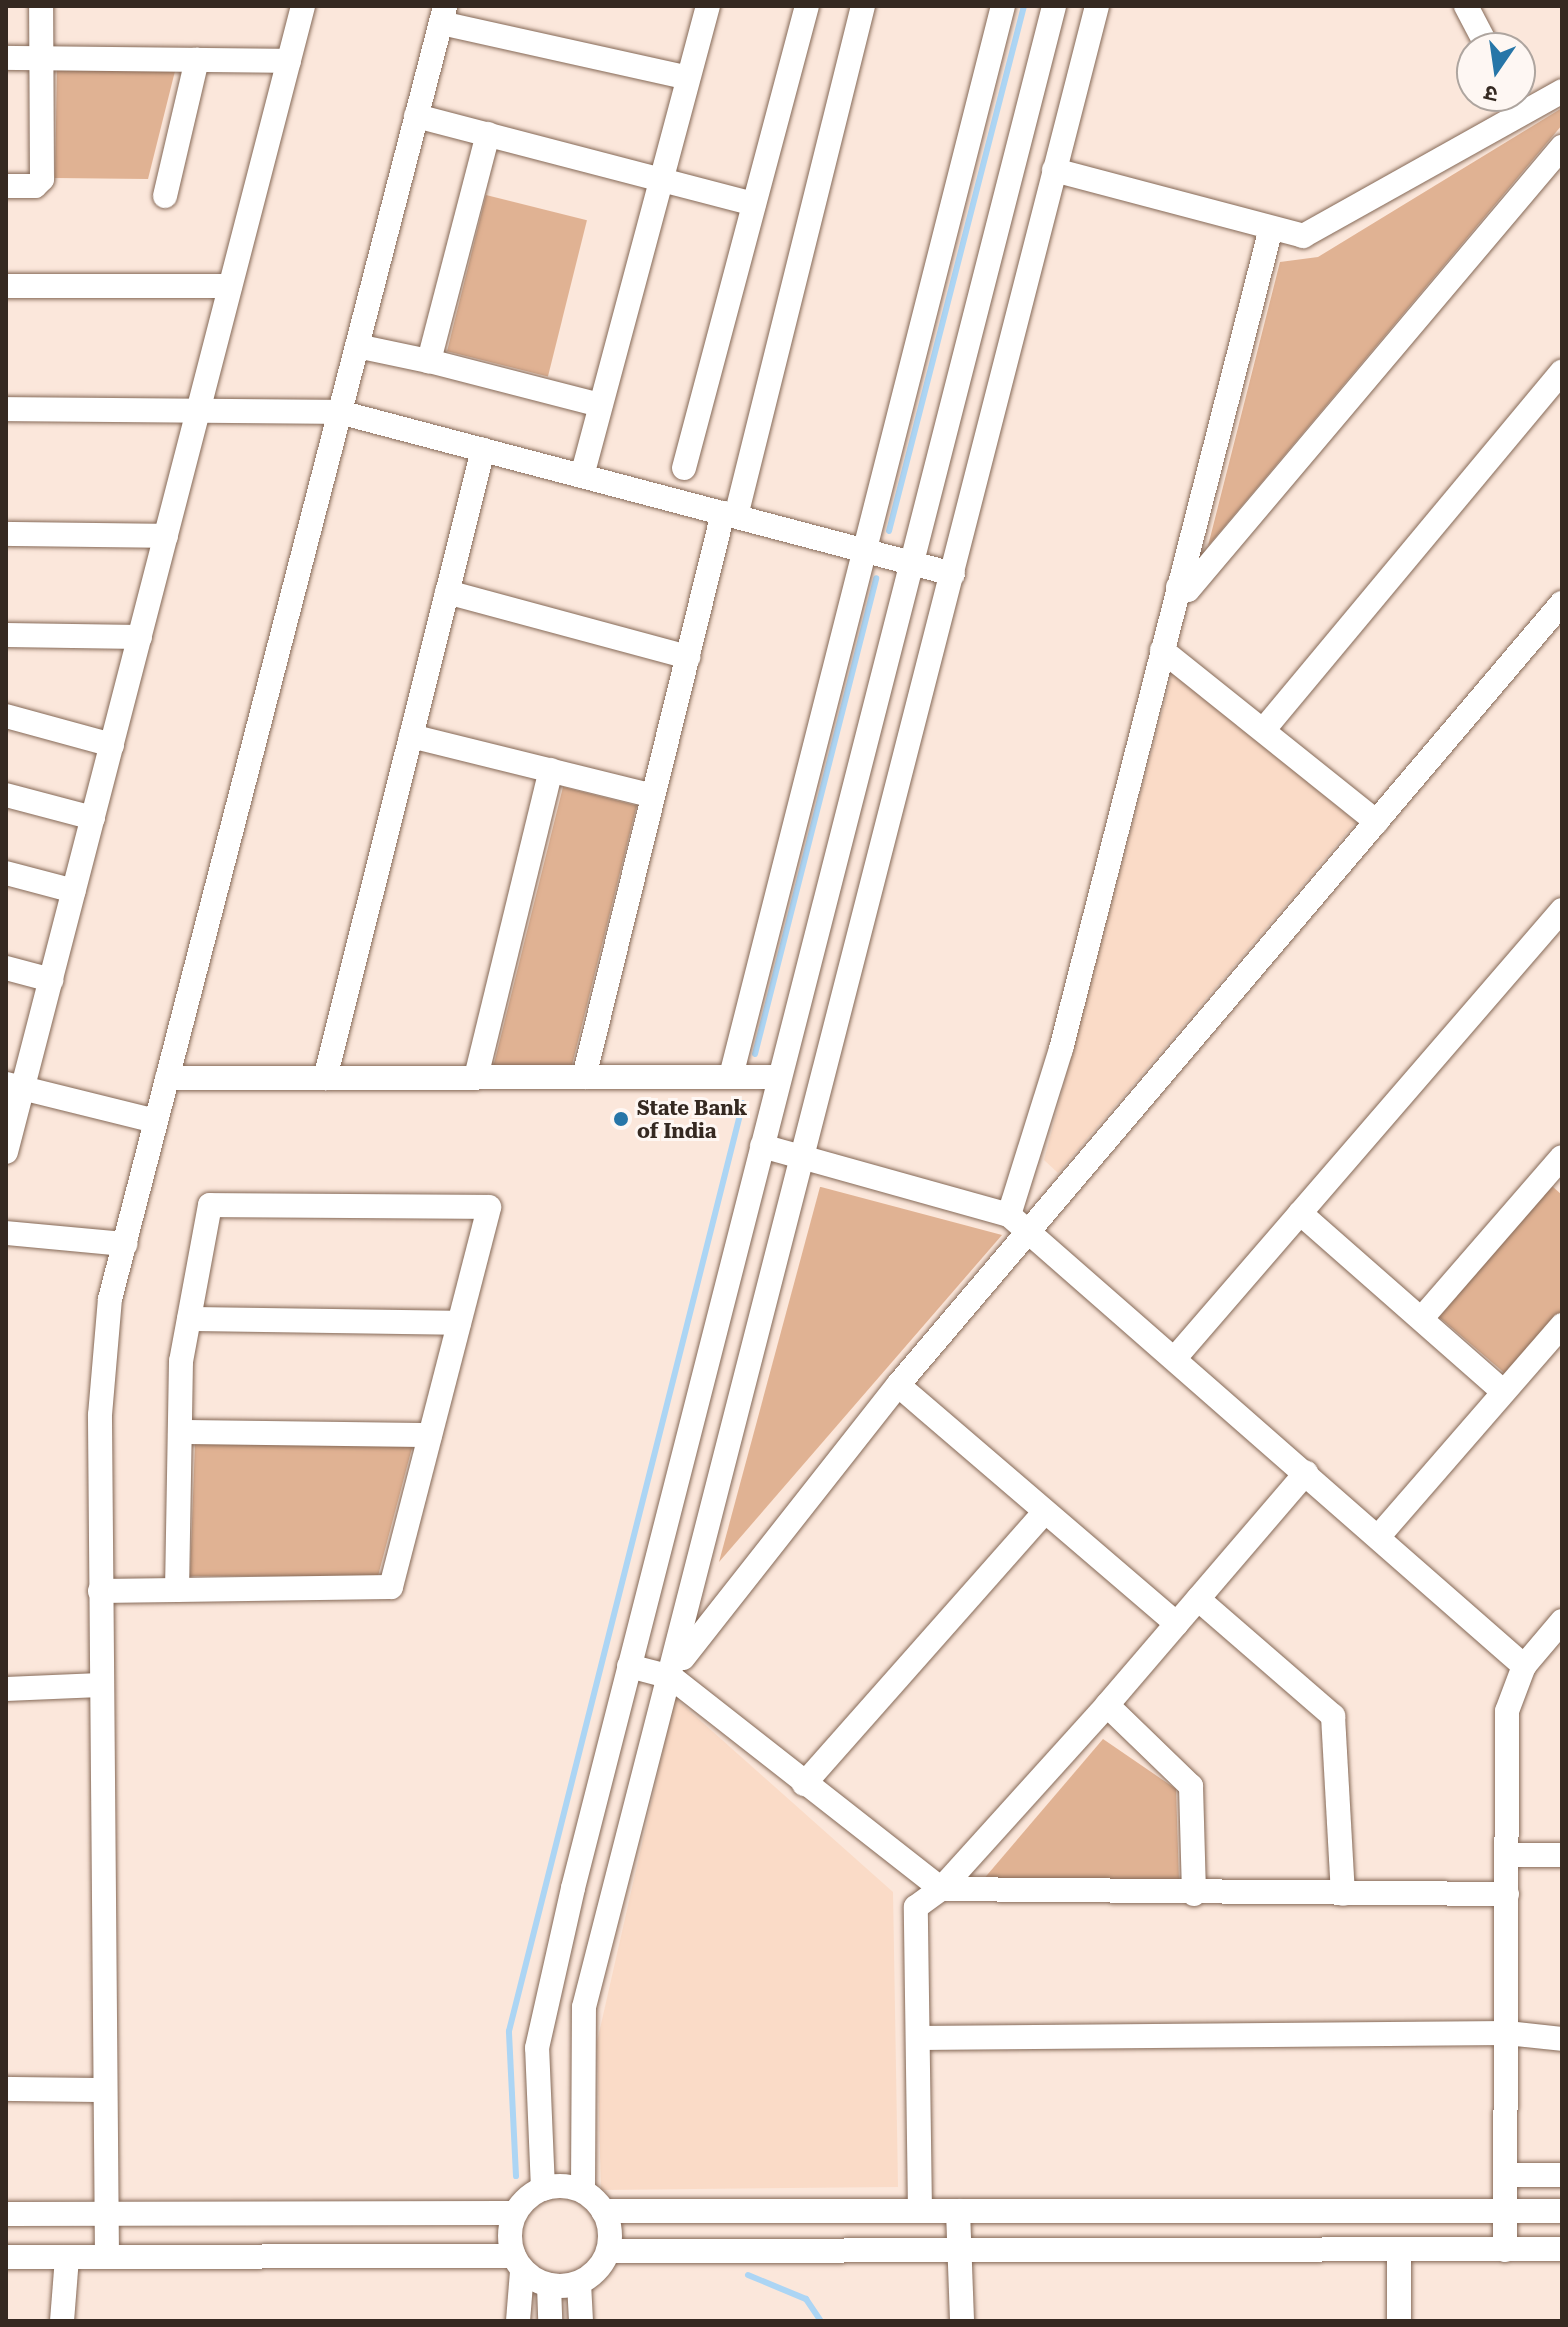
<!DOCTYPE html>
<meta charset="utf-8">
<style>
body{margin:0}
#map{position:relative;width:1568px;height:2327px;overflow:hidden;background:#fbe7db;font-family:"Roboto Serif","Noto Sans Devanagari",serif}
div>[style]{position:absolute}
.built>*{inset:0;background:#fadbc7}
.green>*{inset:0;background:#e0b293;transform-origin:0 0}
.stream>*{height:6px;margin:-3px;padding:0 3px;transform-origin:3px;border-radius:3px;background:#acd5f4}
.roads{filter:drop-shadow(0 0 2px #856957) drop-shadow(0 0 2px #856957)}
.minor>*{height:24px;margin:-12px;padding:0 12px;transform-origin:12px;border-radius:12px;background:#fff}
.minor>.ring{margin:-12px;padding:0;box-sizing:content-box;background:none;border:24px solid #fff;border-radius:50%}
.dots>*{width:22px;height:22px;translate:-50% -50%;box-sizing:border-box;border:4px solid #fef7f3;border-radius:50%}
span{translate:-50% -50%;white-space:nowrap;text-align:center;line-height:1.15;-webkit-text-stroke:6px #fef7f3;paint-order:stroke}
.poi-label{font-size:20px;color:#352921;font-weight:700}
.left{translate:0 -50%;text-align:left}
.frame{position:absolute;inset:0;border:8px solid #352921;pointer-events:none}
.north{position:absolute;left:1456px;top:32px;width:80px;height:80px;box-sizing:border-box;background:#fef7f3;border:2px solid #aea59f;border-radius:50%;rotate:193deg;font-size:22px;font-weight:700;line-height:32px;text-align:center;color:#352921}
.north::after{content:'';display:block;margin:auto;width:28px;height:36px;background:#2776a8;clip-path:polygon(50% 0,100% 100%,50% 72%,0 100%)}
</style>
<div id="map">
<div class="built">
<div style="clip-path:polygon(1173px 670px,1356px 822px,1058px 1173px,1044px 1160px)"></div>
<div style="clip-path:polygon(675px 1698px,893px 1892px,898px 2187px,601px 2190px,597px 2042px)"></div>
</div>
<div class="green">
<div style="clip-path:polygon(57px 69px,175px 71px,148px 179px,55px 178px)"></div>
<div style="clip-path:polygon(1562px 108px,1562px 125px,1208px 546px,1280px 262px,1318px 257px)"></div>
<div style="left:486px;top:195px;width:104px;height:161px;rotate:14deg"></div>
<div style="left:563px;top:787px;width:76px;height:288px;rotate:14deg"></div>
<div style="clip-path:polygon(1552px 1186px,1562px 1195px,1562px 1313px,1508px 1376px,1439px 1317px)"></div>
<div style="clip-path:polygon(821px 1187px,1002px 1235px,719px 1562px,820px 1187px)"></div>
<div style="clip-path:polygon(195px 1444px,413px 1444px,378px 1576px,190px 1576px)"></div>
<div style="clip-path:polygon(1103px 1739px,1176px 1789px,1179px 1881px,982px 1881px)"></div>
</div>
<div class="stream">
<div style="left:889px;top:531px;width:542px;rotate:-75.58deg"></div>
<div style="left:755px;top:1054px;width:491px;rotate:-75.7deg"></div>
<div style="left:516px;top:2176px;width:145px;rotate:-92.8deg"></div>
<div style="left:509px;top:2031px;width:957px;rotate:-75.85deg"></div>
<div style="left:748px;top:2275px;width:63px;rotate:22.5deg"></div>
<div style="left:806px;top:2299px;width:27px;rotate:56deg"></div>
</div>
<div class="roads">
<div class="minor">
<div style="left:1466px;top:6px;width:47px;rotate:62.4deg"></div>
<div style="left:441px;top:23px;width:249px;rotate:12.5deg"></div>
<div style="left:6px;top:58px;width:283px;rotate:0.6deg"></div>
<div style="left:416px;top:116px;width:349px;rotate:14.6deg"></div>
<div style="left:488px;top:134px;width:235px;rotate:104.6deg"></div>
<div style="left:429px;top:361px;width:177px;rotate:14.4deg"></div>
<div style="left:1054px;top:170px;width:258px;rotate:14.8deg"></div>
<div style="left:1303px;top:236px;width:297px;rotate:-29.2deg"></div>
<div style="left:6px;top:186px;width:29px"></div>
<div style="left:35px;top:186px;width:10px;rotate:-45deg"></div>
<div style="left:42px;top:179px;width:173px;rotate:-90.3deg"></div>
<div style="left:165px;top:196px;width:140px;rotate:-76.8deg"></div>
<div style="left:6px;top:286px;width:224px"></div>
<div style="left:357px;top:346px;width:74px;rotate:11.8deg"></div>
<div style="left:6px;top:409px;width:333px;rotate:0.5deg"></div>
<div style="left:339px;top:412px;width:635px;rotate:14.78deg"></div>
<div style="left:684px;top:468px;width:478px;rotate:-75.1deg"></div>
<div style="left:582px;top:476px;width:487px;rotate:-75deg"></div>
<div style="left:736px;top:516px;width:526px;rotate:-76.02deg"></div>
<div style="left:6px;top:534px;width:160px;rotate:0.7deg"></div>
<div style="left:1178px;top:587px;width:10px;rotate:17deg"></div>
<div style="left:1188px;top:590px;width:580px;rotate:-49.83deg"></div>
<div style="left:447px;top:592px;width:250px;rotate:15.1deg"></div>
<div style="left:6px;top:635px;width:134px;rotate:0.9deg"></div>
<div style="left:1162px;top:650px;width:275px;rotate:38.7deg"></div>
<div style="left:6px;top:716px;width:110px;rotate:15.3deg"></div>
<div style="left:1265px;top:728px;width:464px;rotate:-50.2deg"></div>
<div style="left:411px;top:736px;width:249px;rotate:13.9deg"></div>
<div style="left:6px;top:795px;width:90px;rotate:14.8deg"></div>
<div style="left:6px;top:873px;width:70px;rotate:14.8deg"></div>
<div style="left:6px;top:968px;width:47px;rotate:14.9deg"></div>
<div style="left:731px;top:1076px;width:1104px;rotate:-75.74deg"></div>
<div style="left:476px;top:1077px;width:316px;rotate:-76.3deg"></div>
<div style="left:584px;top:1077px;width:581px;rotate:-76.16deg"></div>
<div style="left:167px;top:1078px;width:612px;rotate:-0.09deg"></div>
<div style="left:325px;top:1078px;width:648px;rotate:-75.88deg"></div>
<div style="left:6px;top:1084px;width:154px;rotate:13.9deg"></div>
<div style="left:762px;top:1146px;width:256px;rotate:15.6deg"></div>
<div style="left:1009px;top:1215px;width:685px;rotate:41.21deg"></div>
<div style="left:6px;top:1152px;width:1184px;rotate:-75.47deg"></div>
<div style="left:1300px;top:1213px;width:271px;rotate:41.3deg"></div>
<div style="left:1009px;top:1215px;width:174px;rotate:-72.6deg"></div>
<div style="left:1061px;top:1049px;width:847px;rotate:-75.65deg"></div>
<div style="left:6px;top:1233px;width:120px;rotate:5.3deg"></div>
<div style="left:1422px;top:1318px;width:213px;rotate:-49deg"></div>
<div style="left:189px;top:1319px;width:270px;rotate:0.8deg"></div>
<div style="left:1175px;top:1358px;width:592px;rotate:-49.18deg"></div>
<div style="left:898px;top:1385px;width:367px;rotate:40.6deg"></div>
<div style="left:180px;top:1432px;width:250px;rotate:0.7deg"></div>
<div style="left:1378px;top:1537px;width:281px;rotate:-49deg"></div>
<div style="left:100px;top:1591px;width:77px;rotate:-0.7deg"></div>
<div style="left:177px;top:1590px;width:214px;rotate:-0.8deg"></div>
<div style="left:391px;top:1587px;width:392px;rotate:-75.5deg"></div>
<div style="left:489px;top:1207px;width:279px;rotate:-179.6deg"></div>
<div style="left:210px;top:1205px;width:159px;rotate:100.5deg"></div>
<div style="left:181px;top:1361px;width:229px;rotate:91deg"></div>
<div style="left:1198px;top:1599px;width:179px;rotate:40.9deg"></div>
<div style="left:1333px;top:1716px;width:178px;rotate:86.8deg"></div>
<div style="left:683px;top:1658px;width:347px;rotate:-51.8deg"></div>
<div style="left:898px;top:1385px;width:1026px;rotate:-49.67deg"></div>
<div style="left:629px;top:1666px;width:43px;rotate:14.7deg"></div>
<div style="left:671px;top:1677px;width:343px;rotate:38.1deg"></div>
<div style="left:941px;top:1889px;width:566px;rotate:0.51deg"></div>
<div style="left:6px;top:1689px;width:94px;rotate:-2.4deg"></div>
<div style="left:1107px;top:1705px;width:117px;rotate:44deg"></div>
<div style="left:1191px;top:1786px;width:108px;rotate:88.4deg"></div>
<div style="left:804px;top:1784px;width:363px;rotate:-48.5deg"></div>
<div style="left:1507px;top:1855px;width:55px"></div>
<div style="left:918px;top:2038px;width:589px;rotate:-0.49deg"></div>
<div style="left:1507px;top:2033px;width:55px;rotate:6.2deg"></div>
<div style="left:6px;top:2089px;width:99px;rotate:0.6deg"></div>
<div style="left:1506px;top:2175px;width:56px"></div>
<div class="ring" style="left:510px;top:2186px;width:76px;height:76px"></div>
<div style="left:543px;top:2189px;width:141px;rotate:-92.4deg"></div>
<div style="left:537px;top:2048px;width:164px;rotate:-77.3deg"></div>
<div style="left:573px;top:1888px;width:1942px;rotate:-75.66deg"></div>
<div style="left:583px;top:2191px;width:184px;rotate:-89.7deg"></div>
<div style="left:584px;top:2007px;width:2066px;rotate:-75.62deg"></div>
<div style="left:603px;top:2211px;width:959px"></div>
<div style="left:920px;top:2211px;width:304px;rotate:-90.8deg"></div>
<div style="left:916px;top:1907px;width:31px;rotate:-36deg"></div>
<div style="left:941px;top:1889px;width:248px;rotate:-47.9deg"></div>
<div style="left:1107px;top:1705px;width:306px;rotate:-49.4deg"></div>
<div style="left:958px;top:2211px;width:110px;rotate:87.9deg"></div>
<div style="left:6px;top:2214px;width:508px;rotate:-0.11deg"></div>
<div style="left:1399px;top:2250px;width:71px;rotate:90deg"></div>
<div style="left:1505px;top:2250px;width:539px;rotate:-89.79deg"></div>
<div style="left:1507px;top:1711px;width:48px;rotate:-69.3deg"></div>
<div style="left:1524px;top:1666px;width:59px;rotate:-49.8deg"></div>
<div style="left:608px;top:2251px;width:954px;rotate:-0.12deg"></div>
<div style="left:107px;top:2256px;width:841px;rotate:-90.48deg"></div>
<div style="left:100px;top:1415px;width:116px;rotate:-85.1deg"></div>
<div style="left:110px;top:1299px;width:1336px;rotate:-75.47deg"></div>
<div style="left:6px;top:2257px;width:508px;rotate:-0.11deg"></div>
<div style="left:579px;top:2283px;width:38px;rotate:87deg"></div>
<div style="left:549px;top:2285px;width:36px;rotate:88deg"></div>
<div style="left:62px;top:2321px;width:64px;rotate:-85.5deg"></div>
<div style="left:518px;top:2321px;width:50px;rotate:-85.4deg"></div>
</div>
</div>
<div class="dots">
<div style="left:621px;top:1119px;background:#2776a8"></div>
</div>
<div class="poi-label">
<span class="left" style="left:637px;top:1120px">State Bank<br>of India</span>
</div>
<div class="frame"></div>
<div class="north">उ</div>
</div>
